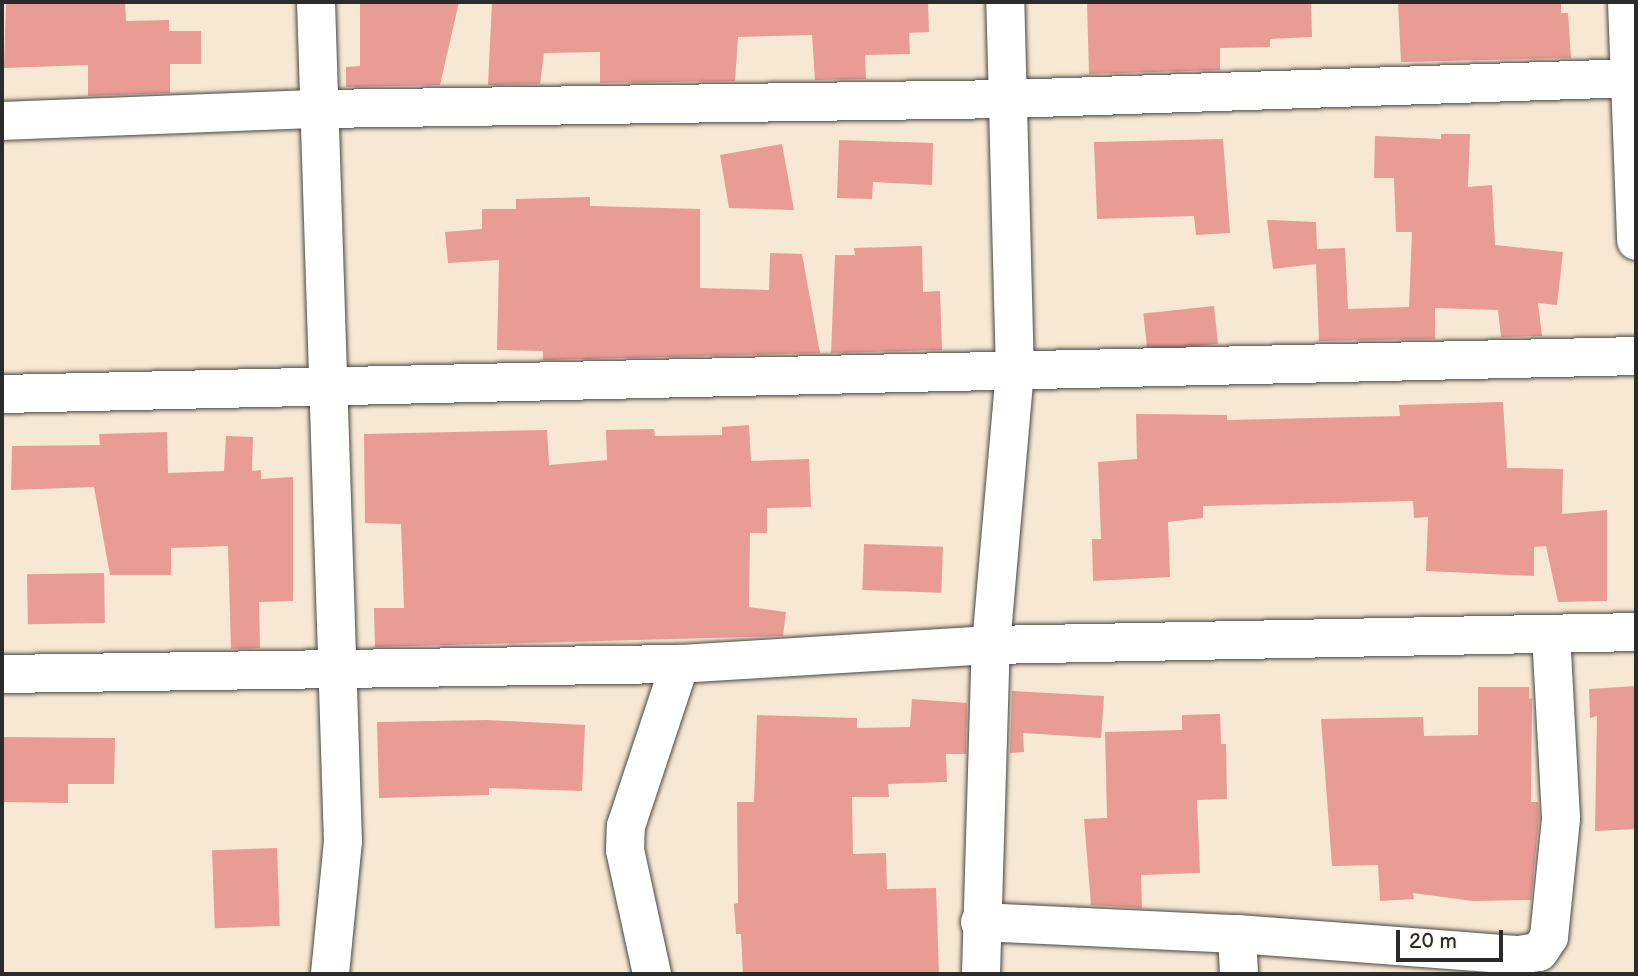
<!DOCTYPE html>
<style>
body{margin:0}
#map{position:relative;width:1638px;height:976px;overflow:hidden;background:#f6e8d2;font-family:"Balsamiq Sans",sans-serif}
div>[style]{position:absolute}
.building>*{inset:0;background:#e99c94;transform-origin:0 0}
.roads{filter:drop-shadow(0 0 2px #494744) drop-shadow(0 0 2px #494744)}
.minor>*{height:38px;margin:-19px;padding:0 19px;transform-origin:19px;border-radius:19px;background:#fff}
span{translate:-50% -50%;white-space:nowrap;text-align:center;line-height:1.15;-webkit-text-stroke:6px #fdfcf7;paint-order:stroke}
.frame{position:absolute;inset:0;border:4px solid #2b2b2b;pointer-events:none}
.scale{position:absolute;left:1396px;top:930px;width:107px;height:32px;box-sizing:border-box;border:4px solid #2b2b2b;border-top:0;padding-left:9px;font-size:21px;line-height:24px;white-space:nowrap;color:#2b2b2b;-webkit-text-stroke:5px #fdfcf7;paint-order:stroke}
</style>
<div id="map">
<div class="building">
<div style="clip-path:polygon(6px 2px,125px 2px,126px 21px,169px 20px,169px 31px,201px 31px,201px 64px,170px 64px,170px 93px,88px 96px,88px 65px,4px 68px)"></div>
<div style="clip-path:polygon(360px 2px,459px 2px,440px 85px,346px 87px,346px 67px,360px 66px)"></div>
<div style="clip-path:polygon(492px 2px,928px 2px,929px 32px,909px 33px,910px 54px,865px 55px,866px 79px,815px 80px,812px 35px,738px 37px,735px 81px,600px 83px,600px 52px,544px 53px,540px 84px,488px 85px)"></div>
<div style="clip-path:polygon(1087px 2px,1311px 2px,1312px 37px,1270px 39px,1270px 47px,1220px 48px,1220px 70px,1089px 74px)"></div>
<div style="clip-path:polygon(1398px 2px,1561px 2px,1561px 13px,1568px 13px,1571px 58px,1401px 62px)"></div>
<div style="clip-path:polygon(1441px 134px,1470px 134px,1468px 187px,1492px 185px,1495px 245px,1563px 252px,1557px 305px,1538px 303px,1542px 336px,1501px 337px,1498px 310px,1435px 308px,1435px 339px,1319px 341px,1316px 264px,1273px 269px,1267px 220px,1316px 222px,1317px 249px,1345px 248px,1348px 309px,1409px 307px,1412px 232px,1396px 232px,1394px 178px,1374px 178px,1375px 136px,1441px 139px)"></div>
<div style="clip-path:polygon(1223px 139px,1230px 233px,1196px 235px,1194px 216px,1097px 219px,1094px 142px)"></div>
<div style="clip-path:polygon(839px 140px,933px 143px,932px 185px,873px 182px,872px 199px,837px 198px)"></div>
<div style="clip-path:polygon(782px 144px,794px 210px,729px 208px,720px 155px)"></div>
<div style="clip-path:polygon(590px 197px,590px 206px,700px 209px,700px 288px,769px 290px,770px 253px,802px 254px,820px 353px,543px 360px,543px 351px,497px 350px,499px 260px,448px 263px,445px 232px,482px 229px,482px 209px,516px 209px,516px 199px)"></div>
<div style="clip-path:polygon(922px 246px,923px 292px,940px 291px,942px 350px,831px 353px,835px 255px,855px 255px,854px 248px)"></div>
<div style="left:1214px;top:306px;width:38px;height:71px;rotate:84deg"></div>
<div style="clip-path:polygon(1503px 402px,1507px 468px,1563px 469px,1562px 514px,1607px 510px,1607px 601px,1558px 602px,1546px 546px,1534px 547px,1534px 576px,1426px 571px,1428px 517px,1414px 518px,1413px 501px,1203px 506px,1203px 518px,1168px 522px,1170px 577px,1093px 581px,1092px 539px,1101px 539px,1098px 462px,1137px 459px,1136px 414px,1227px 415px,1227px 420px,1400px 416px,1399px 405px)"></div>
<div style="clip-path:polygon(749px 425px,751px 461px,809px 459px,811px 507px,767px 508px,767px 533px,750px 533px,749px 607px,786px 612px,783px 636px,375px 647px,374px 608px,404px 608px,401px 524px,365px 523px,364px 434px,547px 430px,549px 465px,607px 460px,606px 430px,654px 429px,655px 436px,722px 435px,722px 427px)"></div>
<div style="clip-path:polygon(167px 432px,168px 473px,224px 471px,226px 436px,253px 437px,252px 471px,261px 470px,261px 479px,293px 477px,293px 601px,259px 602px,260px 648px,231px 649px,228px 546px,171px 548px,171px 575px,110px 575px,94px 487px,11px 490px,12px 446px,100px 445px,99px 434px)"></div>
<div style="left:864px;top:544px;width:79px;height:46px;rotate:2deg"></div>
<div style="left:104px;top:573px;width:50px;height:77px;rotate:89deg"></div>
<div style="clip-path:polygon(1636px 686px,1636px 829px,1595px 831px,1597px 716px,1590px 718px,1589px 689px)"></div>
<div style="clip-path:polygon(1478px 687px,1529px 687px,1529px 699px,1532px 698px,1531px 802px,1538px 802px,1539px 817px,1531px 900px,1473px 901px,1413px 893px,1414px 899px,1380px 901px,1378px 865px,1332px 866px,1321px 719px,1423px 717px,1424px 736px,1478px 735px)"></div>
<div style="clip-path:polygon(1012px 691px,1104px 696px,1101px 738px,1023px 733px,1024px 752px,1010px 753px)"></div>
<div style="clip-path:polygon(912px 699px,967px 703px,966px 754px,946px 754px,947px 782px,888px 784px,889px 797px,852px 797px,853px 854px,886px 853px,887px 889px,936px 888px,939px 974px,743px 974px,741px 934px,736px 934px,734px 904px,738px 903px,737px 802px,754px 802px,757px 715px,857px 718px,857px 728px,910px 727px)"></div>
<div style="clip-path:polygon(1220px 714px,1221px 744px,1226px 744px,1227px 799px,1197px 800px,1200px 873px,1141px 875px,1142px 908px,1091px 905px,1084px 819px,1107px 818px,1105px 732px,1182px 730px,1182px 715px)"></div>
<div style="clip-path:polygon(487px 720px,585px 725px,582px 791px,489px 788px,489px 795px,379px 798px,377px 722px)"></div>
<div style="clip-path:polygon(2px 737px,115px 738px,114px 784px,68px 784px,68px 803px,2px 802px)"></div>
<div style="left:277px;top:848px;width:78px;height:65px;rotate:88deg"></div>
</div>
<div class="roads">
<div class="minor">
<div style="left:316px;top:2px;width:839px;rotate:88.16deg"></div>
<div style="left:343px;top:841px;width:134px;rotate:95.6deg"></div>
<div style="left:1627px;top:2px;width:239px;rotate:87.8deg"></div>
<div style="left:2px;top:121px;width:318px;rotate:-2.2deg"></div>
<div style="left:320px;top:109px;width:688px;rotate:-0.83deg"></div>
<div style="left:1008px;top:99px;width:628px;rotate:-1.92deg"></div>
<div style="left:2px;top:394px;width:1634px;rotate:-1.33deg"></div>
<div style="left:2px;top:674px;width:678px;rotate:-0.85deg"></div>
<div style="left:680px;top:664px;width:312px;rotate:-3.5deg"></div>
<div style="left:991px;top:645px;width:645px;rotate:-1.15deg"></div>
<div style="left:980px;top:922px;width:257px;rotate:2.7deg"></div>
<div style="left:1237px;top:934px;width:283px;rotate:4.3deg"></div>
<div style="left:1519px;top:955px;width:20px;rotate:-9deg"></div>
<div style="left:1539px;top:952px;width:18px;rotate:-56deg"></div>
<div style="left:1549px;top:937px;width:120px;rotate:-84.2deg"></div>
<div style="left:1561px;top:818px;width:184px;rotate:-93.1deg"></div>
<div style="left:1237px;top:934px;width:40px;rotate:87.1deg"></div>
<div style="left:652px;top:974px;width:127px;rotate:-102.3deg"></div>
<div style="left:625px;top:850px;width:24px;rotate:-88deg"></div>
<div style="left:626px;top:826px;width:171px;rotate:-71.6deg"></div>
<div style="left:981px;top:974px;width:329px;rotate:-88.3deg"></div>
<div style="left:991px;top:645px;width:273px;rotate:-85deg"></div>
<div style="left:1015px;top:373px;width:371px;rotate:-91.5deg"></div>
</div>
</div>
<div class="frame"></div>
<div class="scale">20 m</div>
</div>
